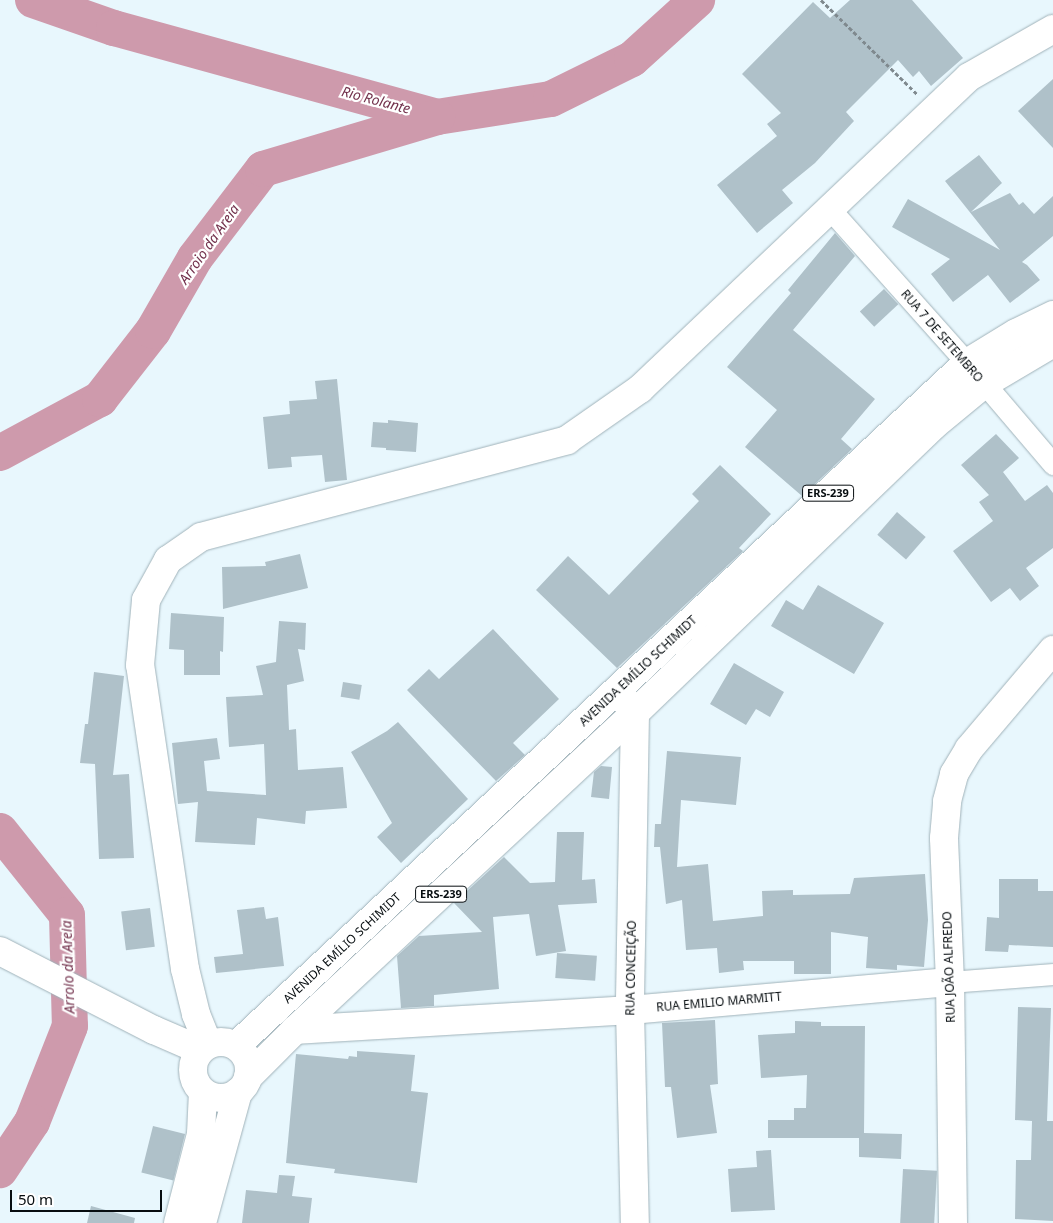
<!DOCTYPE html>
<meta charset="utf-8">
<style>
body{margin:0}
#map{position:relative;width:1053px;height:1223px;overflow:hidden;background:#e8f7fd;font-family:"Noto Sans",sans-serif}
div>[style]{position:absolute}
.river>*{height:36px;margin:-18px;padding:0 18px;transform-origin:18px;border-radius:18px;background:#ce9aac}
.building>*{inset:0;background:#afc1c9;transform-origin:0 0}
.path>*{height:3px;margin-top:-1.5px;transform-origin:0;background:repeating-linear-gradient(90deg,#7f898e 0 4px,transparent 0 6.5px)}
.roads{filter:drop-shadow(0 0 1px #a0b2b9) drop-shadow(0 0 1px #a0b2b9)}
.minor>*{height:21px;margin:-10.5px;padding:0 10.5px;transform-origin:10.5px;border-radius:10.5px;background:#fff}
.tertiary>*{height:28px;margin:-14px;padding:0 14px;transform-origin:14px;border-radius:14px;background:#fff}
.secondary>*{height:28px;margin:-14px;padding:0 14px;transform-origin:14px;border-radius:14px;background:#fff}
.primary>*{height:28px;margin:-14px;padding:0 14px;transform-origin:14px;border-radius:14px;background:#fff}
.primary>.ring{margin:-14px;padding:0;box-sizing:content-box;background:none;border:28px solid #fff;border-radius:50%}
span{translate:-50% -50%;white-space:nowrap;text-align:center;line-height:1.15;-webkit-text-stroke:4.5px #fff;paint-order:stroke}
.shield-label span{padding:1px 4px;background:#fff;border:1px solid;border-radius:4px;-webkit-text-stroke-width:0}
.shield-label{font-size:11px;color:#070d10;font-weight:700}
.street-label{font-size:12px;color:#070d10}
.water-label{font-size:14px;color:#72314c;font-style:italic}
.scale{position:absolute;left:10px;top:1190px;width:152px;height:22px;box-sizing:border-box;border:2px solid #070d10;border-top:0;padding-left:6px;font-size:15px;line-height:18px;white-space:nowrap;color:#070d10;-webkit-text-stroke:4px #fff;paint-order:stroke}
</style>
<div id="map">
<div class="river">
<div style="left:33px;top:0;width:86px;rotate:19.1deg"></div>
<div style="left:114px;top:28px;width:335px;rotate:15.4deg"></div>
<div style="left:437px;top:117px;width:115px;rotate:-9deg"></div>
<div style="left:551px;top:99px;width:90px;rotate:-26.3deg"></div>
<div style="left:632px;top:59px;width:88px;rotate:-42.2deg"></div>
<div style="left:0;top:453px;width:114px;rotate:-28.4deg"></div>
<div style="left:100px;top:399px;width:86px;rotate:-52.1deg"></div>
<div style="left:153px;top:331px;width:84px;rotate:-60.1deg"></div>
<div style="left:195px;top:258px;width:112px;rotate:-52.6deg"></div>
<div style="left:263px;top:169px;width:182px;rotate:-16.6deg"></div>
<div style="left:0;top:831px;width:107px;rotate:51.4deg"></div>
<div style="left:67px;top:915px;width:111px;rotate:88.5deg"></div>
<div style="left:70px;top:1026px;width:103px;rotate:111.6deg"></div>
<div style="left:32px;top:1122px;width:58px;rotate:123.7deg"></div>
</div>
<div class="building">
<div style="clip-path:polygon(850px 0,912px 0,963px 58px,931px 86px,919px 71px,913px 77px,898px 60px,846px 112px,854px 121px,815px 163px,782px 190px,793px 203px,757px 233px,717px 185px,777px 136px,767px 124px,781px 113px,742px 74px,813px 2px,830px 18px)"></div>
<div style="clip-path:polygon(1053px 79px,1053px 148px,1018px 111px)"></div>
<div style="clip-path:polygon(979px 155px,1002px 183px,971px 212px,1010px 193px,1019px 205px,1023px 202px,1034px 214px,1053px 196px,1053px 236px,1022px 262px,1027px 265px,1040px 280px,1010px 303px,988px 275px,953px 302px,931px 274px,950px 259px,892px 227px,908px 199px,1000px 250px,945px 181px)"></div>
<div style="clip-path:polygon(835px 233px,855px 256px,793px 330px,875px 399px,841px 439px,852px 449px,802px 496px,745px 447px,777px 410px,727px 367px,791px 293px,788px 290px)"></div>
<div style="left:884px;top:289px;width:21px;height:33px;rotate:47deg"></div>
<div style="clip-path:polygon(337px 379px,347px 480px,325px 482px,322px 455px,291px 457px,292px 467px,268px 469px,263px 417px,290px 414px,289px 401px,317px 399px,315px 381px)"></div>
<div style="clip-path:polygon(388px 420px,418px 423px,416px 452px,386px 450px,386px 448px,371px 447px,373px 422px,388px 423px)"></div>
<div style="clip-path:polygon(996px 434px,1019px 458px,1003px 472px,1025px 501px,1047px 485px,1053px 493px,1053px 548px,1026px 568px,1039px 586px,1020px 601px,1010px 588px,991px 602px,953px 551px,993px 521px,979px 502px,989px 495px,961px 465px)"></div>
<div style="clip-path:polygon(720px 465px,771px 514px,739px 548px,743px 551px,617px 668px,536px 590px,568px 556px,609px 595px,699px 501px,692px 494px)"></div>
<div style="left:897px;top:512px;width:38px;height:30px;rotate:41deg"></div>
<div style="clip-path:polygon(300px 554px,308px 588px,223px 609px,222px 567px,266px 566px,265px 562px)"></div>
<div style="clip-path:polygon(818px 585px,884px 623px,854px 674px,771px 626px,786px 600px,803px 610px)"></div>
<div style="clip-path:polygon(171px 613px,224px 617px,223px 652px,220px 651px,220px 675px,184px 675px,184px 650px,169px 649px)"></div>
<div style="clip-path:polygon(279px 621px,306px 623px,305px 650px,298px 649px,304px 681px,287px 685px,289px 730px,296px 729px,298px 770px,343px 767px,347px 808px,306px 811px,305px 824px,257px 818px,255px 845px,195px 842px,198px 802px,178px 804px,172px 743px,217px 738px,220px 759px,204px 761px,207px 791px,266px 795px,264px 744px,229px 747px,226px 697px,263px 695px,256px 666px,276px 662px)"></div>
<div style="clip-path:polygon(493px 629px,559px 699px,513px 743px,525px 755px,496px 781px,407px 690px,429px 669px,439px 679px)"></div>
<div style="clip-path:polygon(734px 663px,784px 692px,770px 717px,756px 709px,746px 725px,710px 704px)"></div>
<div style="clip-path:polygon(94px 672px,124px 676px,113px 775px,129px 774px,134px 858px,99px 859px,95px 764px,80px 763px,85px 724px,88px 724px)"></div>
<div style="left:343px;top:682px;width:19px;height:15px;rotate:9deg"></div>
<div style="clip-path:polygon(398px 722px,468px 799px,401px 863px,377px 837px,392px 823px,351px 752px,387px 731px)"></div>
<div style="clip-path:polygon(667px 751px,741px 757px,736px 805px,681px 800px,677px 867px,708px 864px,713px 921px,763px 916px,762px 891px,793px 890px,793px 895px,850px 894px,854px 878px,925px 874px,928px 920px,924px 967px,897px 965px,897px 970px,866px 968px,868px 937px,831px 932px,831px 974px,794px 974px,794px 961px,743px 961px,744px 970px,719px 973px,717px 948px,686px 950px,682px 900px,666px 904px,660px 847px,654px 847px,655px 824px,661px 824px)"></div>
<div style="clip-path:polygon(601px 766px,612px 767px,609px 799px,591px 797px,594px 772px)"></div>
<div style="clip-path:polygon(557px 832px,584px 832px,582px 880px,595px 879px,597px 903px,558px 905px,566px 951px,536px 956px,529px 914px,493px 917px,499px 989px,434px 995px,434px 1006px,401px 1008px,397px 956px,419px 936px,482px 932px,454px 903px,504px 857px,530px 883px,555px 882px)"></div>
<div style="clip-path:polygon(999px 879px,1038px 879px,1038px 891px,1053px 891px,1053px 947px,1009px 945px,1008px 952px,985px 951px,987px 917px,999px 918px)"></div>
<div style="clip-path:polygon(264px 907px,266px 919px,278px 917px,284px 966px,216px 973px,214px 957px,243px 954px,237px 910px)"></div>
<div style="left:150px;top:908px;width:39px;height:29px;rotate:83deg"></div>
<div style="left:557px;top:953px;width:40px;height:25px;rotate:4deg"></div>
<div style="clip-path:polygon(1018px 1007px,1051px 1008px,1047px 1121px,1053px 1121px,1053px 1221px,1015px 1219px,1016px 1160px,1031px 1160px,1032px 1121px,1015px 1120px)"></div>
<div style="clip-path:polygon(715px 1020px,718px 1084px,710px 1085px,717px 1133px,677px 1138px,671px 1087px,665px 1087px,662px 1023px)"></div>
<div style="clip-path:polygon(795px 1021px,821px 1022px,821px 1026px,865px 1026px,864px 1133px,902px 1134px,901px 1159px,859px 1157px,859px 1138px,768px 1138px,768px 1120px,794px 1120px,794px 1108px,806px 1108px,807px 1075px,761px 1078px,758px 1035px,795px 1033px)"></div>
<div style="clip-path:polygon(357px 1051px,415px 1055px,411px 1091px,428px 1093px,417px 1183px,334px 1173px,335px 1169px,286px 1163px,296px 1054px,348px 1059px,349px 1056px,357px 1057px)"></div>
<div style="left:153px;top:1126px;width:33px;height:48px;rotate:14deg"></div>
<div style="clip-path:polygon(771px 1150px,775px 1210px,731px 1212px,728px 1169px,757px 1167px,756px 1151px)"></div>
<div style="left:903px;top:1169px;width:34px;height:54px;rotate:3deg"></div>
<div style="clip-path:polygon(279px 1175px,295px 1176px,292px 1196px,312px 1198px,309px 1223px,242px 1223px,246px 1190px,277px 1193px)"></div>
<div style="clip-path:polygon(91px 1206px,135px 1218px,134px 1223px,87px 1223px)"></div>
</div>
<div class="path">
<div style="left:821px;top:0;width:134px;rotate:44.4deg"></div>
</div>
<div class="roads">
<div class="minor">
<div style="left:829px;top:208px;width:208px;rotate:48.3deg"></div>
<div style="left:967px;top:363px;width:133px;rotate:49.6deg"></div>
<div style="left:950px;top:982px;width:103px;rotate:-4.4deg"></div>
</div>
<div class="tertiary">
<div style="left:295px;top:1030px;width:336px;rotate:-3.4deg"></div>
<div style="left:630px;top:1010px;width:321px;rotate:-5deg"></div>
<div style="left:208px;top:1044px;width:32px;rotate:-112deg"></div>
<div style="left:196px;top:1014px;width:46px;rotate:-103.7deg"></div>
<div style="left:185px;top:969px;width:307px;rotate:-98.4deg"></div>
<div style="left:140px;top:665px;width:65px;rotate:-84.7deg"></div>
<div style="left:146px;top:600px;width:46px;rotate:-61.2deg"></div>
<div style="left:168px;top:560px;width:40px;rotate:-34.9deg"></div>
<div style="left:201px;top:537px;width:379px;rotate:-14.8deg"></div>
<div style="left:567px;top:440px;width:89px;rotate:-34.9deg"></div>
<div style="left:640px;top:389px;width:453px;rotate:-43.5deg"></div>
<div style="left:969px;top:77px;width:97px;rotate:-29.7deg"></div>
<div style="left:953px;top:1223px;width:241px;rotate:-90.7deg"></div>
<div style="left:950px;top:982px;width:144px;rotate:-92.4deg"></div>
<div style="left:944px;top:838px;width:37px;rotate:-85deg"></div>
<div style="left:947px;top:801px;width:28px;rotate:-75deg"></div>
<div style="left:954px;top:774px;width:29px;rotate:-59deg"></div>
<div style="left:969px;top:749px;width:130px;rotate:-49.7deg"></div>
</div>
<div class="secondary">
<div style="left:617px;top:690px;width:29px;rotate:52deg"></div>
<div style="left:635px;top:713px;width:297px;rotate:91deg"></div>
<div style="left:630px;top:1010px;width:213px;rotate:88.7deg"></div>
<div style="left:0;top:951px;width:173px;rotate:27.2deg"></div>
<div style="left:154px;top:1030px;width:50px;rotate:23.5deg"></div>
</div>
<div class="primary">
<div class="ring" style="left:193px;top:1042px;width:28px;height:28px"></div>
<div style="left:236px;top:1046px;width:1000px;rotate:-43.06deg"></div>
<div style="left:967px;top:363px;width:57px;rotate:-31.5deg"></div>
<div style="left:1016px;top:333px;width:41px;rotate:-25.9deg"></div>
<div style="left:248px;top:1077px;width:66px;rotate:-45deg"></div>
<div style="left:295px;top:1030px;width:465px;rotate:-43deg"></div>
<div style="left:635px;top:713px;width:414px;rotate:-43.9deg"></div>
<div style="left:933px;top:426px;width:66px;rotate:-39.5deg"></div>
<div style="left:984px;top:384px;width:80px;rotate:-30.7deg"></div>
<div style="left:178px;top:1223px;width:92px;rotate:-75.5deg"></div>
<div style="left:201px;top:1134px;width:42px;rotate:-87.3deg"></div>
<div style="left:202px;top:1223px;width:136px;rotate:-74.6deg"></div>
</div>
</div>
<div class="shield-label">
<span style="left:828px;top:493px">ERS-239</span>
<span style="left:441px;top:894px">ERS-239</span>
</div>
<div class="street-label">
<span style="left:942px;top:336px;rotate:49deg">RUA 7 DE SETEMBRO</span>
<span style="left:638px;top:671px;rotate:-43deg">AVENIDA EMÍLIO SCHIMIDT</span>
<span style="left:342px;top:948px;rotate:-43deg">AVENIDA EMÍLIO SCHIMIDT</span>
<span style="left:949px;top:967px;rotate:-92deg">RUA JOÃO ALFREDO</span>
<span style="left:631px;top:968px;rotate:-89deg">RUA CONCEIÇÃO</span>
<span style="left:719px;top:1002px;rotate:-5deg">RUA EMILIO MARMITT</span>
</div>
<div class="water-label">
<span style="left:376px;top:100px;rotate:15deg">Rio Rolante</span>
<span style="left:209px;top:244px;rotate:-55deg">Arroio da Areia</span>
<span style="left:68px;top:967px;rotate:-92deg">Arroio da Areia</span>
</div>
<div class="scale">50 m</div>
</div>
